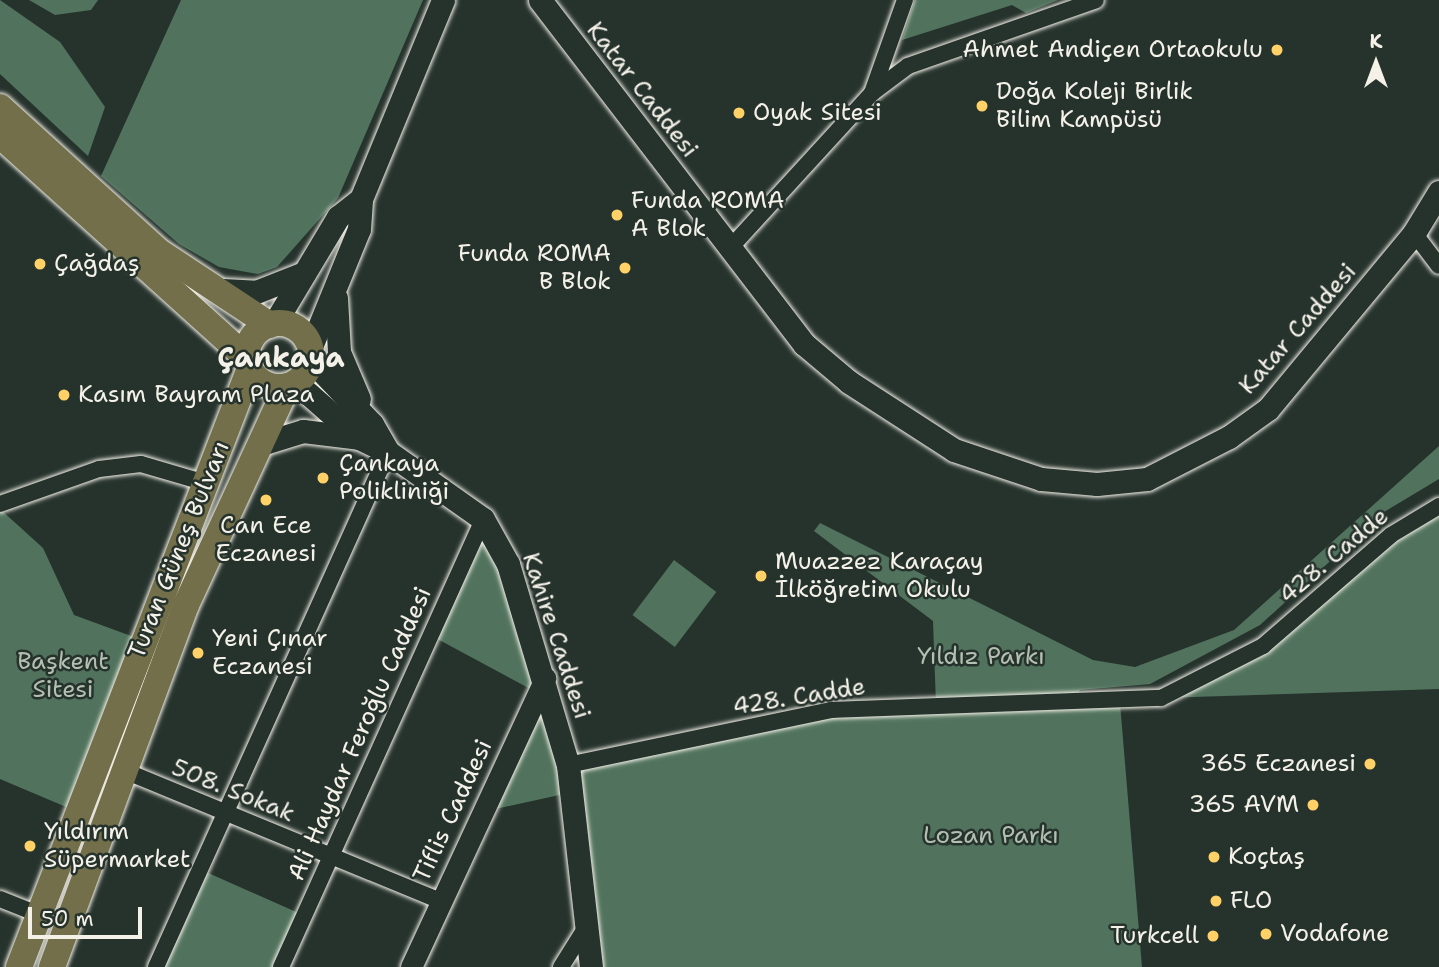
<!DOCTYPE html>
<meta charset="utf-8">
<style>
body{margin:0}
#map{position:relative;width:1439px;height:967px;overflow:hidden;background:#26332d;font-family:"Shantell Sans",sans-serif}
div>[style]{position:absolute}
.green>*{inset:0;background:#51735d;transform-origin:0 0}
.roads{filter:drop-shadow(0 0 2px #f4f1e8) drop-shadow(0 0 2px #f4f1e8)}
.minor>*{height:16px;margin:-8px;padding:0 8px;transform-origin:8px;border-radius:8px;background:#26332d}
.tertiary>*{height:21px;margin:-10.5px;padding:0 10.5px;transform-origin:10.5px;border-radius:10.5px;background:#26332d}
.secondary>*{height:23px;margin:-11.5px;padding:0 11.5px;transform-origin:11.5px;border-radius:11.5px;background:#26332d}
.primary>*{height:26px;margin:-13px;padding:0 13px;transform-origin:13px;border-radius:13px;background:#726f4a}
.primary>.ring{margin:-13px;padding:0;box-sizing:content-box;background:none;border:26px solid #726f4a;border-radius:50%}
.dots>*{width:19px;height:19px;translate:-50% -50%;box-sizing:border-box;border:4px solid #26332d;border-radius:50%}
span{translate:-50% -50%;white-space:nowrap;text-align:center;line-height:1.15;-webkit-text-stroke:5px #26332d;paint-order:stroke}
.poi-label{font-size:24px;color:#f4f1e8}
.right{translate:-100% -50%;text-align:right}
.left{translate:0 -50%;text-align:left}
.street-label{font-size:24px;color:#f4f1e8}
.park-label{font-size:24px;color:#b3bfb0}
.quarter-label{font-size:28px;color:#f4f1e8;font-weight:700}
.north{position:absolute;left:1341px;top:28px;width:70px;height:70px;-webkit-text-stroke:5px #26332d;paint-order:stroke;rotate:0deg;font-size:19px;font-weight:700;line-height:28px;text-align:center;color:#f4f1e8}
.north::after{content:'';display:block;margin:auto;width:24px;height:32px;background:#f4f1e8;clip-path:polygon(50% 0,100% 100%,50% 72%,0 100%)}
.scale{position:absolute;left:28px;top:907px;width:114px;height:32px;box-sizing:border-box;border:4px solid #f4f1e8;border-top:0;padding-left:9px;font-size:21px;line-height:24px;white-space:nowrap;color:#f4f1e8;-webkit-text-stroke:5px #26332d;paint-order:stroke}
</style>
<div id="map">
<div class="green">
<div style="clip-path:polygon(0 0,60px 42px,105px 107px,88px 156px,0 74px)"></div>
<div style="clip-path:polygon(29px 0,98px 0,91px 10px,55px 15px)"></div>
<div style="clip-path:polygon(181px 0,423px 0,338px 198px,277px 267px,258px 274px,219px 267px,179px 244px,101px 176px)"></div>
<div style="clip-path:polygon(915px 0,1058px 0,1026px 13px,1012px 5px,902px 40px)"></div>
<div style="clip-path:polygon(1439px 446px,1439px 479px,1384px 512px,1260px 625px,1150px 684px,1080px 690px,1075px 701px,1120px 703px,1142px 967px,591px 967px,573px 792px,482px 812px,538px 693px,430px 635px,483px 519px,569px 765px,831px 710px,936px 705px,933px 621px,814px 531px,820px 523px,1093px 660px,1135px 667px,1234px 630px)"></div>
<div style="clip-path:polygon(1439px 506px,1439px 689px,1161px 698px,1203px 682px)"></div>
<div style="clip-path:polygon(0 509px,43px 548px,74px 615px,142px 640px,78px 812px,0 779px)"></div>
<div style="left:674px;top:560px;width:53px;height:69px;rotate:37deg"></div>
<div style="clip-path:polygon(197px 868px,303px 915px,281px 967px,156px 967px)"></div>
</div>
<div class="roads">
<div class="minor">
<div style="left:872px;top:93px;width:99px;rotate:-70.5deg"></div>
<div style="left:1414px;top:233px;width:41px;rotate:52.9deg"></div>
<div style="left:731px;top:247px;width:209px;rotate:-47.5deg"></div>
<div style="left:872px;top:93px;width:45px;rotate:-36.9deg"></div>
<div style="left:908px;top:66px;width:199px;rotate:-19.3deg"></div>
<div style="left:0;top:504px;width:105px;rotate:-19.5deg"></div>
<div style="left:99px;top:469px;width:42px;rotate:-6.8deg"></div>
<div style="left:141px;top:464px;width:68px;rotate:16.3deg"></div>
<div style="left:568px;top:765px;width:269px;rotate:-11.8deg"></div>
<div style="left:831px;top:710px;width:330px;rotate:-2.1deg"></div>
<div style="left:1161px;top:698px;width:114px;rotate:-27deg"></div>
<div style="left:1263px;top:646px;width:169px;rotate:-40.9deg"></div>
<div style="left:1391px;top:535px;width:56px;rotate:-31.1deg"></div>
<div style="left:125px;top:771px;width:341px;rotate:22.4deg"></div>
<div style="left:0;top:899px;width:43px;rotate:21.8deg"></div>
<div style="left:156px;top:967px;width:565px;rotate:-65.75deg"></div>
<div style="left:281px;top:967px;width:491px;rotate:-65.7deg"></div>
<div style="left:561px;top:967px;width:51px;rotate:-57.9deg"></div>
</div>
<div class="tertiary">
<div style="left:411px;top:967px;width:319px;rotate:-65.1deg"></div>
</div>
<div class="secondary">
<div style="left:540px;top:0;width:434px;rotate:52.5deg"></div>
<div style="left:804px;top:344px;width:59px;rotate:40.2deg"></div>
<div style="left:849px;top:382px;width:125px;rotate:32.9deg"></div>
<div style="left:954px;top:450px;width:92px;rotate:18.4deg"></div>
<div style="left:1041px;top:479px;width:56px;rotate:5.1deg"></div>
<div style="left:1097px;top:484px;width:50px;rotate:-5.7deg"></div>
<div style="left:1147px;top:479px;width:92px;rotate:-27.1deg"></div>
<div style="left:1229px;top:437px;width:48px;rotate:-35.7deg"></div>
<div style="left:1268px;top:409px;width:229px;rotate:-50.3deg"></div>
<div style="left:1414px;top:233px;width:48px;rotate:-58.6deg"></div>
<div style="left:223px;top:290px;width:33px;rotate:3deg"></div>
<div style="left:256px;top:292px;width:52px;rotate:-21.6deg"></div>
<div style="left:336px;top:298px;width:54px;rotate:86.8deg"></div>
<div style="left:339px;top:352px;width:51px;rotate:66.9deg"></div>
<div style="left:274px;top:324px;width:125px;rotate:-59.1deg"></div>
<div style="left:338px;top:217px;width:29px;rotate:-38deg"></div>
<div style="left:310px;top:349px;width:130px;rotate:-67.8deg"></div>
<div style="left:359px;top:229px;width:30px;rotate:-86deg"></div>
<div style="left:361px;top:199px;width:215px;rotate:-67.6deg"></div>
<div style="left:310px;top:359px;width:90px;rotate:46.4deg"></div>
<div style="left:372px;top:424px;width:32px;rotate:60deg"></div>
<div style="left:388px;top:452px;width:116px;rotate:35.2deg"></div>
<div style="left:483px;top:519px;width:51px;rotate:60.9deg"></div>
<div style="left:508px;top:564px;width:210px;rotate:73.4deg"></div>
<div style="left:568px;top:765px;width:203px;rotate:83.5deg"></div>
<div style="left:295px;top:382px;width:85px;rotate:41.2deg"></div>
<div style="left:359px;top:438px;width:32px;rotate:26deg"></div>
<div style="left:261px;top:444px;width:44px;rotate:-17.2deg"></div>
<div style="left:303px;top:431px;width:56px;rotate:7.1deg"></div>
</div>
<div class="primary">
<div style="left:0;top:107px;width:214px;rotate:42.3deg"></div>
<div style="left:158px;top:251px;width:134px;rotate:33.5deg"></div>
<div style="left:0;top:135px;width:333px;rotate:42.1deg"></div>
<div class="ring" style="left:247px;top:323px;width:38px;height:38px"></div>
<div style="left:19px;top:967px;width:642px;rotate:-68.91deg"></div>
<div style="left:52px;top:967px;width:386px;rotate:-69.7deg"></div>
<div style="left:186px;top:605px;width:241px;rotate:-65.2deg"></div>
</div>
</div>
<div class="dots">
<div style="left:1277px;top:50px;background:#ffd166"></div>
<div style="left:982px;top:106px;background:#ffd166"></div>
<div style="left:739px;top:113px;background:#ffd166"></div>
<div style="left:617px;top:215px;background:#ffd166"></div>
<div style="left:40px;top:264px;background:#ffd166"></div>
<div style="left:625px;top:268px;background:#ffd166"></div>
<div style="left:64px;top:395px;background:#ffd166"></div>
<div style="left:323px;top:478px;background:#ffd166"></div>
<div style="left:266px;top:500px;background:#ffd166"></div>
<div style="left:761px;top:576px;background:#ffd166"></div>
<div style="left:198px;top:653px;background:#ffd166"></div>
<div style="left:1370px;top:764px;background:#ffd166"></div>
<div style="left:1313px;top:805px;background:#ffd166"></div>
<div style="left:30px;top:846px;background:#ffd166"></div>
<div style="left:1214px;top:857px;background:#ffd166"></div>
<div style="left:1216px;top:901px;background:#ffd166"></div>
<div style="left:1266px;top:934px;background:#ffd166"></div>
<div style="left:1213px;top:936px;background:#ffd166"></div>
</div>
<div class="poi-label">
<span class="right" style="left:1263px;top:50px">Ahmet Andiçen Ortaokulu</span>
<span class="left" style="left:996px;top:106px">Doğa Koleji Birlik<br>Bilim Kampüsü</span>
<span class="left" style="left:753px;top:113px">Oyak Sitesi</span>
<span class="left" style="left:631px;top:215px">Funda ROMA<br>A Blok</span>
<span class="right" style="left:611px;top:268px">Funda ROMA<br>B Blok</span>
<span class="left" style="left:54px;top:264px">Çağdaş</span>
<span class="left" style="left:78px;top:395px">Kasım Bayram Plaza</span>
<span class="left" style="left:339px;top:478px">Çankaya<br>Polikliniği</span>
<span style="left:266px;top:540px">Can Ece<br>Eczanesi</span>
<span class="left" style="left:775px;top:576px">Muazzez Karaçay<br>İlköğretim Okulu</span>
<span class="left" style="left:212px;top:653px">Yeni Çınar<br>Eczanesi</span>
<span class="right" style="left:1356px;top:764px">365 Eczanesi</span>
<span class="right" style="left:1299px;top:805px">365 AVM</span>
<span class="left" style="left:44px;top:846px">Yıldırım<br>Süpermarket</span>
<span class="left" style="left:1228px;top:857px">Koçtaş</span>
<span class="left" style="left:1230px;top:901px">FLO</span>
<span class="left" style="left:1280px;top:934px">Vodafone</span>
<span class="right" style="left:1199px;top:936px">Turkcell</span>
</div>
<div class="street-label">
<span style="left:642px;top:90px;rotate:52deg">Katar Caddesi</span>
<span style="left:1298px;top:329px;rotate:-49deg">Katar Caddesi</span>
<span style="left:179px;top:550px;rotate:-68deg">Turan Güneş Bulvarı</span>
<span style="left:1334px;top:556px;rotate:-40deg">428. Cadde</span>
<span style="left:556px;top:636px;rotate:72deg">Kahire Caddesi</span>
<span style="left:799px;top:697px;rotate:-9deg">428. Cadde</span>
<span style="left:360px;top:734px;rotate:-66deg">Ali Haydar Feroğlu Caddesi</span>
<span style="left:233px;top:791px;rotate:22deg">508. Sokak</span>
<span style="left:453px;top:811px;rotate:-65deg">Tiflis Caddesi</span>
</div>
<div class="park-label">
<span style="left:981px;top:657px">Yıldız Parkı</span>
<span style="left:63px;top:676px">Başkent<br>Sitesi</span>
<span style="left:991px;top:836px">Lozan Parkı</span>
</div>
<div class="quarter-label">
<span style="left:281px;top:357px">Çankaya</span>
</div>
<div class="north">K</div>
<div class="scale">50 m</div>
</div>
